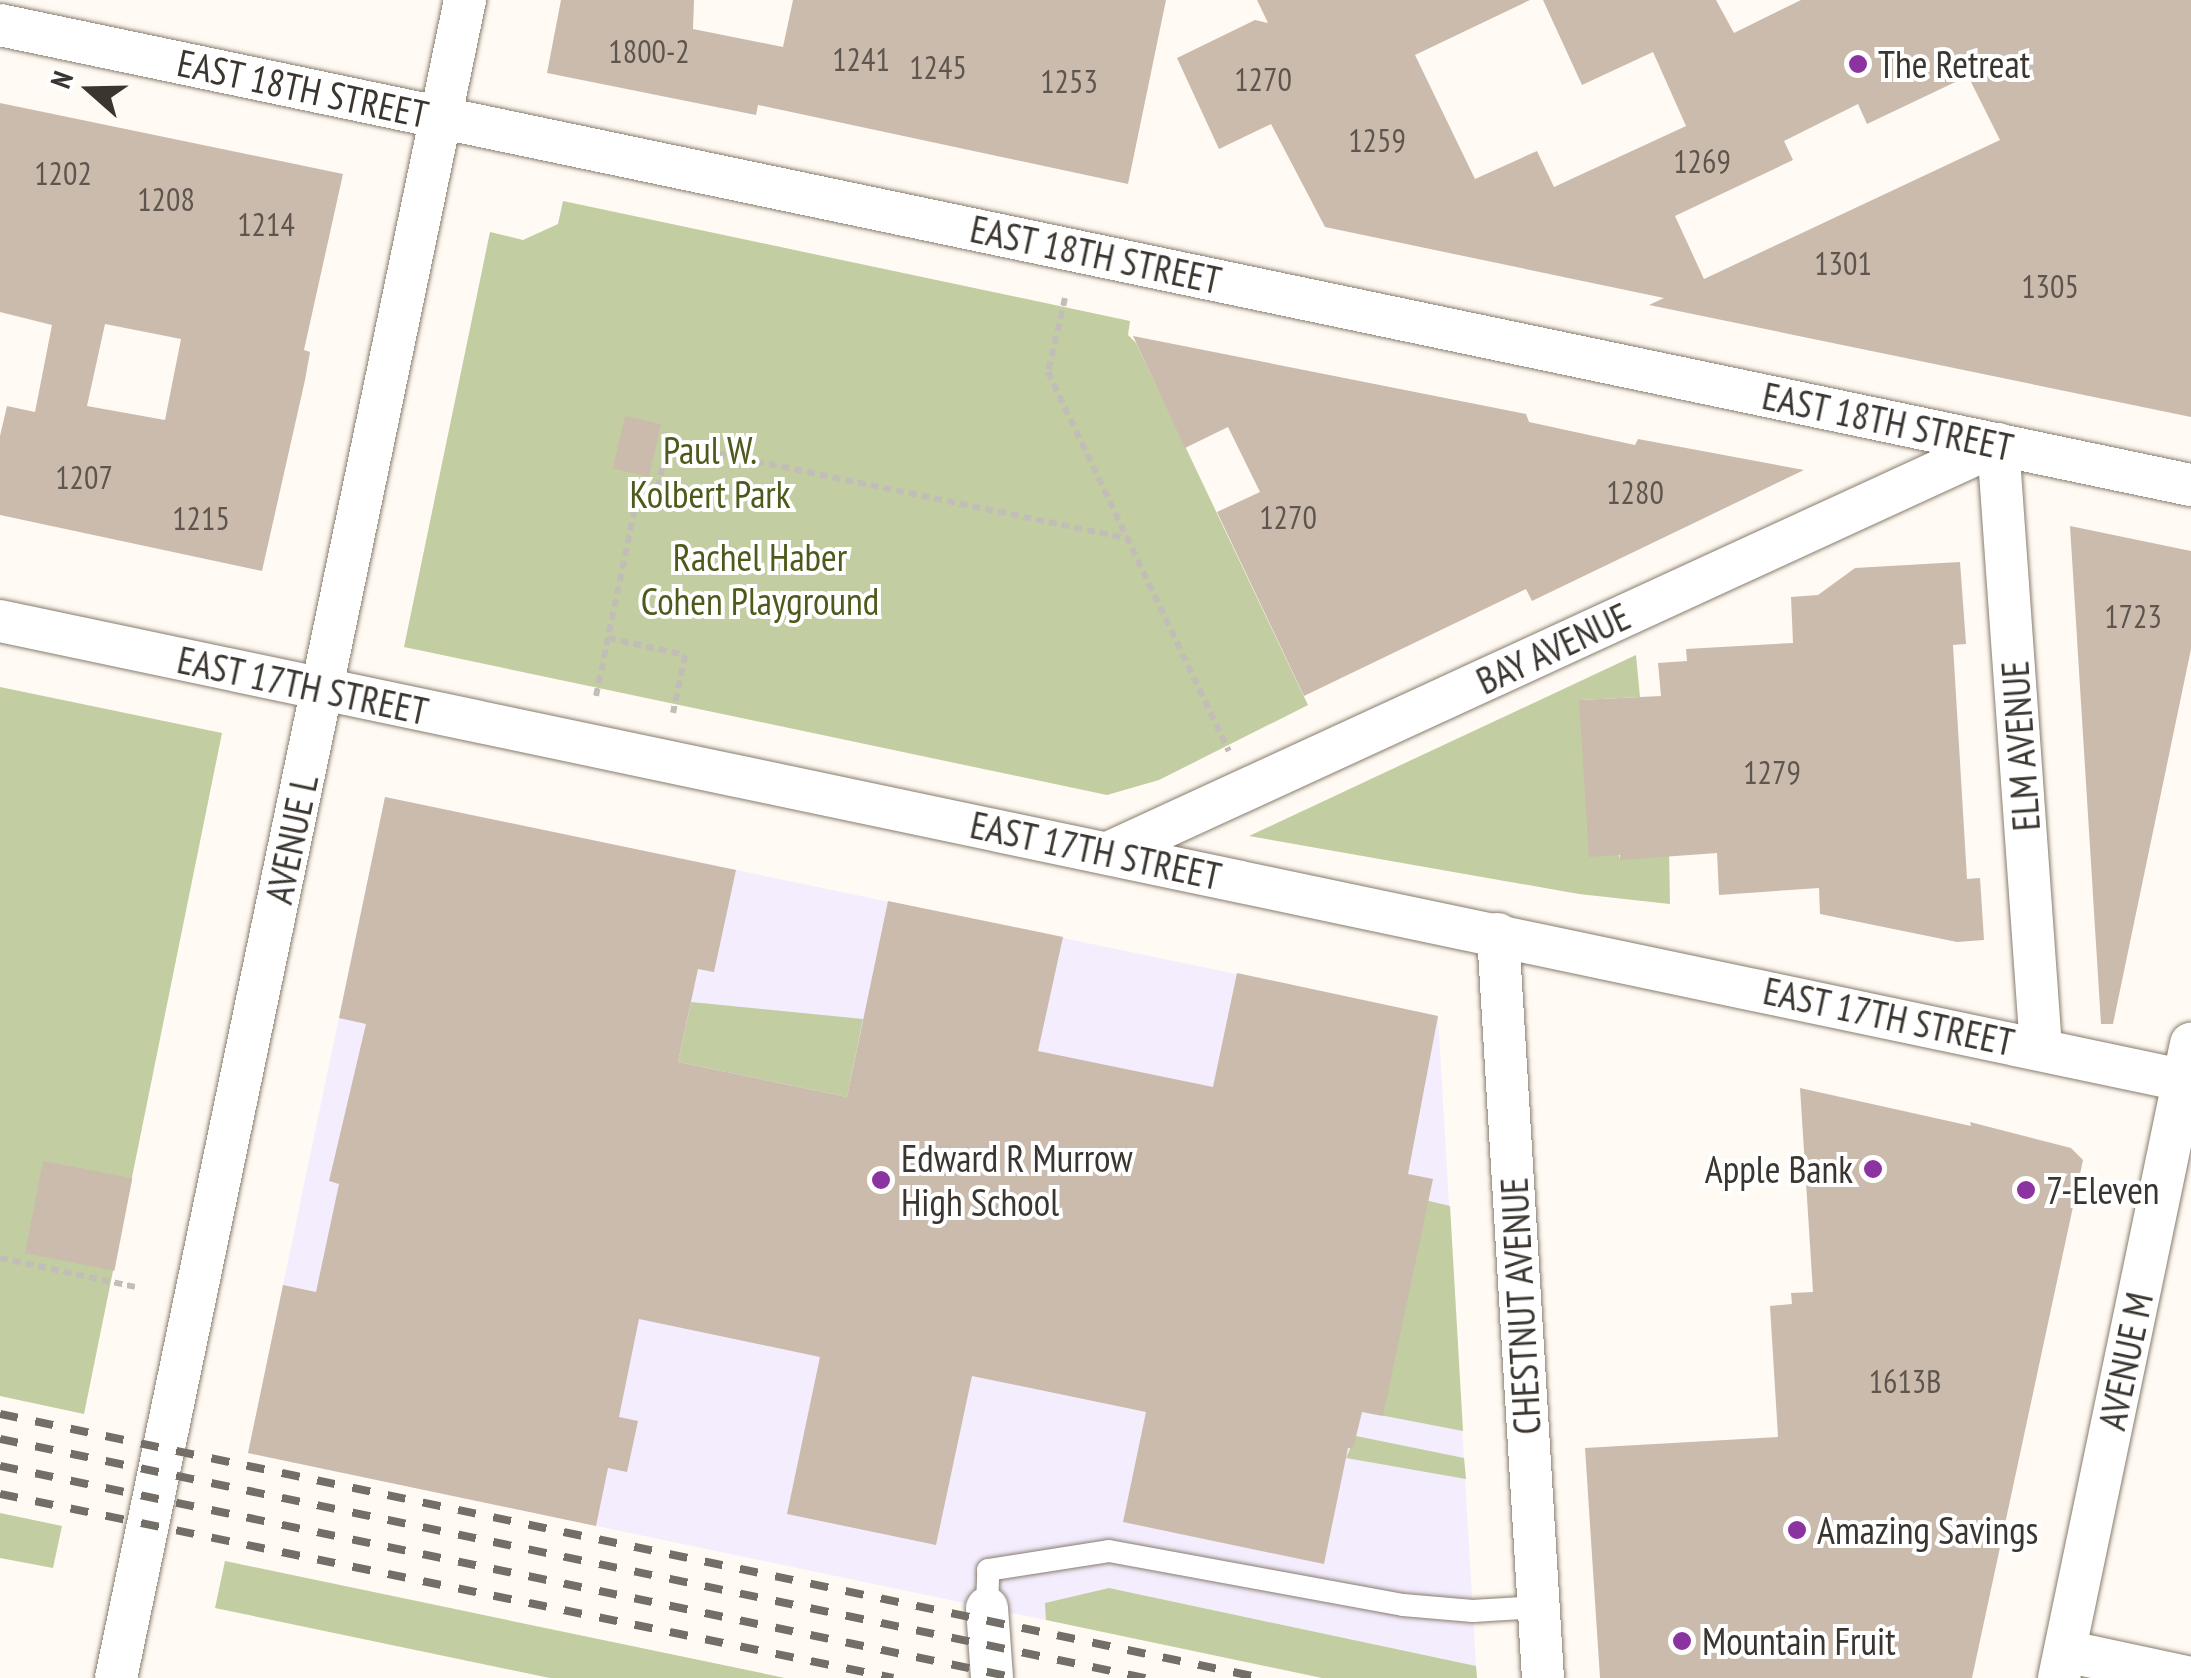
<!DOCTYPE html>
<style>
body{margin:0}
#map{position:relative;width:2191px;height:1678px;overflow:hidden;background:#fffaf3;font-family:"PT Sans Narrow",sans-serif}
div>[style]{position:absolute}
.education>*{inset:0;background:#f3edfe}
.green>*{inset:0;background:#c2cda1}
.building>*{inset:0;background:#cbbbad;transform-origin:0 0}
.path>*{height:6px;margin-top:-3px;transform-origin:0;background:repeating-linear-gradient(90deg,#c2bdb7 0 8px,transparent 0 13px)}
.roads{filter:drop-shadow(0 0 2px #887d6e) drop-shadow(0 0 2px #887d6e)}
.service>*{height:22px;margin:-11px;padding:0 11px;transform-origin:11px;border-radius:11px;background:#fff}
.minor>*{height:42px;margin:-21px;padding:0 21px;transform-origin:21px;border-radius:21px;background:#fff}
.rail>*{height:8px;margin-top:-4px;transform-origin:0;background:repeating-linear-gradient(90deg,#736e68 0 18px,transparent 0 36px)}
.dots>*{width:28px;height:28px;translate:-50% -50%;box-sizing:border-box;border:5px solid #fff;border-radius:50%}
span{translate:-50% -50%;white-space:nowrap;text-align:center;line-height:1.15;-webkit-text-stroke:8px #fff;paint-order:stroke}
.number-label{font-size:32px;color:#5e564e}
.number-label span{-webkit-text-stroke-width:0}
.poi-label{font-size:38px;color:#3a352f}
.left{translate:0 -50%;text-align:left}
.right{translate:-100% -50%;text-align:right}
.street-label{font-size:38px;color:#3a352f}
.park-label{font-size:38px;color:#4e5a1b}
.north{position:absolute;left:40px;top:40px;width:100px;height:100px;-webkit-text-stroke:8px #fff;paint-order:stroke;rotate:290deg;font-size:28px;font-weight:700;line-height:40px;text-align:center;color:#3a352f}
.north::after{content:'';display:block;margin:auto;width:35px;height:45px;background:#3a352f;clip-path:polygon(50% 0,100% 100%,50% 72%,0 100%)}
</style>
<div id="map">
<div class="education">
<div style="clip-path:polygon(385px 797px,1438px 1016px,1476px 1666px,1109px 1588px,1046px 1603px,1046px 1620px,248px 1453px)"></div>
</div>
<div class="green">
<div style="clip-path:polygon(563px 201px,1130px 321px,1128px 335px,1136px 343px,1308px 705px,1159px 780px,1107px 795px,404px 647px,490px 232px,523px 240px,558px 224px)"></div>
<div style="clip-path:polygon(1636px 655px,1640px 697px,1580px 700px,1620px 859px,1669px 846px,1670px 904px,1579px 894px,1249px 836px)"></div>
<div style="clip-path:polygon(0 687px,222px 733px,84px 1414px,0 1396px)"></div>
<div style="clip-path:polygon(691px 1002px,863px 1019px,847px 1097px,678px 1062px)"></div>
<div style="clip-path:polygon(1404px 1195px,1450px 1206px,1463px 1431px,1359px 1411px)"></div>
<div style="clip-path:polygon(1356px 1436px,1464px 1458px,1466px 1479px,1346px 1458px)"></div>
<div style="clip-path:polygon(0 1513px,62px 1526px,53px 1568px,0 1558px)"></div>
<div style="clip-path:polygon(225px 1561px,785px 1678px,550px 1678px,215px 1608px)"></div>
<div style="clip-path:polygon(1109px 1588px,1476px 1666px,1477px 1678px,1322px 1678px,1046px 1620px,1045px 1603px)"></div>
</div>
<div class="building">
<div style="clip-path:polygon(561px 0,694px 0,693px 29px,783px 47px,793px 0,1166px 0,1128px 184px,758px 105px,756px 115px,547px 73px)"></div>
<div style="clip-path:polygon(evenodd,1257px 0,1530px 0,1415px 55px,1475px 179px,1537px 151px,1554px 187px,1686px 126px,1653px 52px,1582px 85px,1543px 0,1716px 0,1734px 33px,1801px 0,2191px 0,2191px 417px,1649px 305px,1664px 298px,1325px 227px,1271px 124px,1219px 149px,1177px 58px,1255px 20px,1268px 23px,1257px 0,1968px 76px,2000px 140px,1704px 279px,1675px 216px,1793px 160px,1784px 141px,1858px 104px,1867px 124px,1968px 76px)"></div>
<div style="clip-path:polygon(evenodd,0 103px,343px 174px,304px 350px,310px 352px,305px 380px,262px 571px,0 515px,0 436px,7px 406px,35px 412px,52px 325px,0 312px,0 103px,105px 324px,181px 339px,165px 420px,87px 406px,105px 324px)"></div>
<div style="clip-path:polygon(1133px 336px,1526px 414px,1529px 422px,1635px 445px,1638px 439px,1804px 470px,1532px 601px,1526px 589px,1304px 696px,1217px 512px,1260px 492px,1228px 427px,1185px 448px)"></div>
<div style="left:625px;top:416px;width:37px;height:54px;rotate:13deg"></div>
<div style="clip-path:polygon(2070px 526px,2191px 551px,2191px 649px,2113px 1024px,2101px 1024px)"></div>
<div style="clip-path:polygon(1960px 562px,1966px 644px,1953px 645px,1967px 879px,1980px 878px,1984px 940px,1957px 942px,1820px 914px,1819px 888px,1719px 895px,1717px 853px,1620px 860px,1620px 855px,1589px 857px,1579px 700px,1661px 696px,1658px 663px,1687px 661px,1686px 649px,1793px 643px,1791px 597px,1818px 595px,1855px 568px)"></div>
<div style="clip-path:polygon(385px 797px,736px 870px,714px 972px,698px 969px,678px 1062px,847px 1097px,888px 901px,1063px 937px,1038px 1051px,1213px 1087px,1237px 973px,1438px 1016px,1408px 1174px,1433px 1179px,1383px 1416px,1362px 1412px,1353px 1449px,1348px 1448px,1324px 1564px,1123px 1522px,1146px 1412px,972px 1376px,936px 1545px,787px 1514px,820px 1357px,639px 1319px,619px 1417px,638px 1421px,627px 1472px,608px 1468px,596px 1526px,248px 1453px,283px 1285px,316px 1292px,339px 1184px,329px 1181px,366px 1024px,339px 1018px)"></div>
<div style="clip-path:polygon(1800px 1088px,1971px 1126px,1970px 1122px,2071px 1148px,2083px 1160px,1972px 1678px,1600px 1678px,1585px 1448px,1778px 1437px,1770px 1306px,1792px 1304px,1791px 1293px,1813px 1292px)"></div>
<div style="left:43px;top:1161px;width:91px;height:94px;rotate:11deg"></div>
</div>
<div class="path">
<div style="left:1065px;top:298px;width:76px;rotate:102.9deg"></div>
<div style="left:1048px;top:372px;width:420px;rotate:64.5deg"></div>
<div style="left:608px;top:638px;width:79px;rotate:12.4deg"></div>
<div style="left:685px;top:655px;width:59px;rotate:101.7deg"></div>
<div style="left:596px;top:696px;width:217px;rotate:-78.3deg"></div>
<div style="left:640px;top:484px;width:18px;rotate:13deg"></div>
<div style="left:658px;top:488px;width:46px;rotate:-78.7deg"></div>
<div style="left:667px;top:443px;width:470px;rotate:11.7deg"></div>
<div style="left:0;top:1258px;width:138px;rotate:12.1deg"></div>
</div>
<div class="roads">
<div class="service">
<div style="left:987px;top:1608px;width:38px;rotate:-88deg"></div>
<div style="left:988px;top:1570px;width:122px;rotate:-8.9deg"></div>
<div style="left:1109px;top:1551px;width:299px;rotate:10.4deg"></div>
<div style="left:1403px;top:1605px;width:70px;rotate:4.9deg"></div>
<div style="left:1473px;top:1611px;width:66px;rotate:-3.5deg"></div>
</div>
<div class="minor">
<div style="left:0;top:25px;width:2239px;rotate:11.86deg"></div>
<div style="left:0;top:621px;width:2239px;rotate:11.88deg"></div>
<div style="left:1108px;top:853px;width:979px;rotate:-24.68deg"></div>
<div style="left:1998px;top:444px;width:606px;rotate:85.93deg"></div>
<div style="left:1498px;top:934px;width:745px;rotate:86.54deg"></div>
<div style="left:987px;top:1608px;width:70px;rotate:85.9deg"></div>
<div style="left:2065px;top:1651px;width:129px;rotate:12.1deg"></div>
<div style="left:116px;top:1678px;width:1714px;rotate:-78.25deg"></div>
<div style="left:2059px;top:1678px;width:648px;rotate:-78.24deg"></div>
</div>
</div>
<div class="rail">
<div style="left:0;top:1414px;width:1289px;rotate:11.82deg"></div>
<div style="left:0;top:1439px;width:1170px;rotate:11.79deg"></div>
<div style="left:0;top:1466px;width:1039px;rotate:11.78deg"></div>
<div style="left:0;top:1494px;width:912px;rotate:11.64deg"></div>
</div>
<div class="dots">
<div style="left:1858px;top:64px;background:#8a33a1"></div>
<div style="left:1873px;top:1169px;background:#8a33a1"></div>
<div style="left:881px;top:1180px;background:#8a33a1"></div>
<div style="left:2026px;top:1190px;background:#8a33a1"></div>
<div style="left:1797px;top:1530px;background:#8a33a1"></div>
<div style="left:1682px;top:1641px;background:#8a33a1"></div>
</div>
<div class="number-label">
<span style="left:649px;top:51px">1800-2</span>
<span style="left:861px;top:59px">1241</span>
<span style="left:938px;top:67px">1245</span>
<span style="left:1263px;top:79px">1270</span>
<span style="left:1069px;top:81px">1253</span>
<span style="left:1377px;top:140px">1259</span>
<span style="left:1702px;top:161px">1269</span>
<span style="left:63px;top:173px">1202</span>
<span style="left:166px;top:199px">1208</span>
<span style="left:266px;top:224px">1214</span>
<span style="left:1843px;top:263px">1301</span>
<span style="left:2050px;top:286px">1305</span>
<span style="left:84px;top:477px">1207</span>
<span style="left:1635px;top:492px">1280</span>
<span style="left:1288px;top:517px">1270</span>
<span style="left:201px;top:518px">1215</span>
<span style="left:2133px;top:616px">1723</span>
<span style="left:1772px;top:772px">1279</span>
<span style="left:1905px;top:1381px">1613B</span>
</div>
<div class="poi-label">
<span class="left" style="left:1878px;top:64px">The Retreat</span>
<span class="left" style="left:901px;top:1180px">Edward R Murrow<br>High School</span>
<span class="right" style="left:1853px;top:1169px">Apple Bank</span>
<span class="left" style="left:2046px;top:1190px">7-Eleven</span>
<span class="left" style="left:1817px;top:1530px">Amazing Savings</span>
<span class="left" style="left:1702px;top:1641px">Mountain Fruit</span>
</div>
<div class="street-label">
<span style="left:303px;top:88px;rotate:12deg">EAST 18TH STREET</span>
<span style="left:1096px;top:254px;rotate:12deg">EAST 18TH STREET</span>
<span style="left:1888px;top:421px;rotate:12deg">EAST 18TH STREET</span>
<span style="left:1553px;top:648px;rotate:-25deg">BAY AVENUE</span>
<span style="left:303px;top:685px;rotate:12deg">EAST 17TH STREET</span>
<span style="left:2020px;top:746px;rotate:-94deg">ELM AVENUE</span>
<span style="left:291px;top:839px;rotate:-78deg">AVENUE L</span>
<span style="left:1096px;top:850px;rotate:12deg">EAST 17TH STREET</span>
<span style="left:1889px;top:1016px;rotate:12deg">EAST 17TH STREET</span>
<span style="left:1520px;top:1306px;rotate:-93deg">CHESTNUT AVENUE</span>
<span style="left:2125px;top:1361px;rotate:-78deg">AVENUE M</span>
</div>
<div class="park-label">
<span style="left:710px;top:472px">Paul W.<br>Kolbert Park</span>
<span style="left:760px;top:579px">Rachel Haber<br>Cohen Playground</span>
</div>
<div class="north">N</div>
</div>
